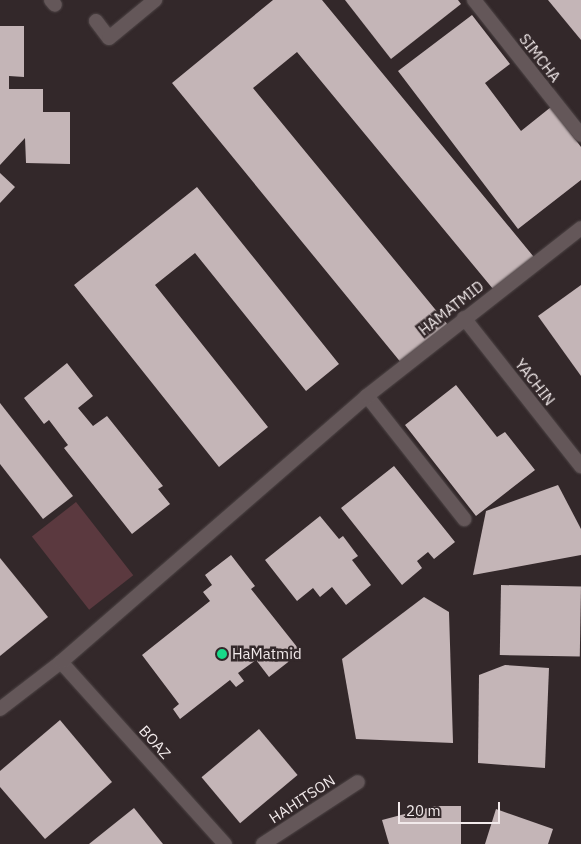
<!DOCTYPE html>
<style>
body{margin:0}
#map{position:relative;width:581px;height:844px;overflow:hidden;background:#33282a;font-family:"IBM Plex Sans",sans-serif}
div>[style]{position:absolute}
.green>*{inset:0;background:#5b393f;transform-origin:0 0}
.building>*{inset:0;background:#c4b5b7;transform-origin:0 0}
.roads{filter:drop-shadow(0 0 1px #4e4546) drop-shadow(0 0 1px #4e4546)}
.service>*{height:14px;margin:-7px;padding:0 7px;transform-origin:7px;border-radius:7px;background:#645759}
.minor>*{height:14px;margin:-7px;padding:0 7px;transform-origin:7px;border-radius:7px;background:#645759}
.dots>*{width:14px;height:14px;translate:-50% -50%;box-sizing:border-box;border:2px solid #33282a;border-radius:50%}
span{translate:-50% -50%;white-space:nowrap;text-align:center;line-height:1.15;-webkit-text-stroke:5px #33282a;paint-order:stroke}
.street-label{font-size:15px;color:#f2eaeb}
.poi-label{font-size:15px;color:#f2eaeb}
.left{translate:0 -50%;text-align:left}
.scale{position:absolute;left:398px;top:802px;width:102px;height:22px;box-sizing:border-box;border:2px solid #f2eaeb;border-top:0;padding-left:6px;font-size:15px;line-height:18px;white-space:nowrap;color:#f2eaeb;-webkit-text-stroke:4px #33282a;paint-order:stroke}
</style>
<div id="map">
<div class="green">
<div style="left:76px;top:502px;width:93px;height:56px;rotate:52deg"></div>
</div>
<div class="building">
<div style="clip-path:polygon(273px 0,322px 0,538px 262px,498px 295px,297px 52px,253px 88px,453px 331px,407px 370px,172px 83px)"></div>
<div style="clip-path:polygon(345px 0,458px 0,461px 4px,391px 59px)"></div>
<div style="clip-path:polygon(548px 0,581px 0,581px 40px)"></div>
<div style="clip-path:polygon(472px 15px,510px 64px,485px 83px,521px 131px,551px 107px,581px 147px,581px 180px,518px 229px,398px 71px)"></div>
<div style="clip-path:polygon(0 26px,24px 26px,24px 77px,9px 76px,9px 89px,43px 89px,43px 112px,70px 112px,70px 164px,26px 163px,25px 138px,0 165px)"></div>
<div style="clip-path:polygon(0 173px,15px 187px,0 203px)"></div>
<div style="clip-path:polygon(197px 187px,339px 364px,306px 391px,195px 253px,155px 285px,268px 427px,219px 467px,74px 285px)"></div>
<div style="clip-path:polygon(581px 285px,581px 376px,538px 316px)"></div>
<div style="clip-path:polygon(67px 363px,93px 396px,78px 408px,93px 426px,107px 416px,163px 486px,158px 489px,170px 504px,132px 534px,64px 448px,68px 445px,49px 420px,44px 424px,24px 398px)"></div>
<div style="clip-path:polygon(456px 385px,497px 437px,505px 432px,535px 470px,476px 516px,405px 425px)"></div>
<div style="clip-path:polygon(0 403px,73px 496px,43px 519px,0 464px)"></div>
<div style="clip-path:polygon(394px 466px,455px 542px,434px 559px,428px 552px,417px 561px,422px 568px,402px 585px,341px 508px)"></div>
<div style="clip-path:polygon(558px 485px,581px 529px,581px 555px,473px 575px,486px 511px)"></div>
<div style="clip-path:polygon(320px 516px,339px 539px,343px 536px,358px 556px,352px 560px,371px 585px,346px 605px,332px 587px,320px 597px,313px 588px,297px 601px,265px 560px)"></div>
<div style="clip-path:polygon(231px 555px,255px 586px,251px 589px,301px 652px,269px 677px,256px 660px,238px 673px,244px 681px,236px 687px,230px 680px,180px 719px,173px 709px,179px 704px,142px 655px,210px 601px,203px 592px,212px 585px,205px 575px)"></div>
<div style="clip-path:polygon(0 558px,48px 617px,0 656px)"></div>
<div style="left:501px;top:585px;width:80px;height:70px;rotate:1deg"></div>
<div style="clip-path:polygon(424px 597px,449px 612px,453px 743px,356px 739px,342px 659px)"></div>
<div style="clip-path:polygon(505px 665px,549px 668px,545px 768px,478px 763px,479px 675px)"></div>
<div style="clip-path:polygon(60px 720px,112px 782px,45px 839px,0 787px,0 771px)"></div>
<div style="left:259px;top:729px;width:60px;height:75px;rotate:50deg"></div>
<div style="clip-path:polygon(435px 806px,461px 806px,461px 844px,389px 844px,382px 820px)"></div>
<div style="clip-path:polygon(134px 808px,163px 844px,89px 844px)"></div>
<div style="clip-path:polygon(496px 809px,553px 829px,548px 844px,485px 844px)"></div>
</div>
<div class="roads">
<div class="service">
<div style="left:51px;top:0;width:6px;rotate:51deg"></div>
<div style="left:96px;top:21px;width:21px;rotate:53deg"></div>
<div style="left:109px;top:38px;width:60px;rotate:-39.6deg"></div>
<div style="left:367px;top:396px;width:157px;rotate:51.7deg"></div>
</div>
<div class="minor">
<div style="left:474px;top:0;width:172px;rotate:51.6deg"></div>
<div style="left:464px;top:318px;width:189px;rotate:51.7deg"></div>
<div style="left:61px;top:662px;width:245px;rotate:48deg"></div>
<div style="left:0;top:709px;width:77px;rotate:-37.6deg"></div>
<div style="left:61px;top:662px;width:405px;rotate:-41deg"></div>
<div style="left:367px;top:396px;width:272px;rotate:-38.1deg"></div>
<div style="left:263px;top:844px;width:113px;rotate:-33.1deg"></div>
</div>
</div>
<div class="dots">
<div style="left:222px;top:654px;background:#18d989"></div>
</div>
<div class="street-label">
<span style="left:540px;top:58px;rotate:52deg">SIMCHA</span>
<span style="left:451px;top:308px;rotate:-38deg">HAMATMID</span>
<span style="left:535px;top:382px;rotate:52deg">YACHIN</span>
<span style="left:155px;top:742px;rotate:48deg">BOAZ</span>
<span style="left:302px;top:799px;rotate:-33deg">HAHITSON</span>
</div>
<div class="poi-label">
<span class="left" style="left:232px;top:654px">HaMatmid</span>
</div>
<div class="scale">20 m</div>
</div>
